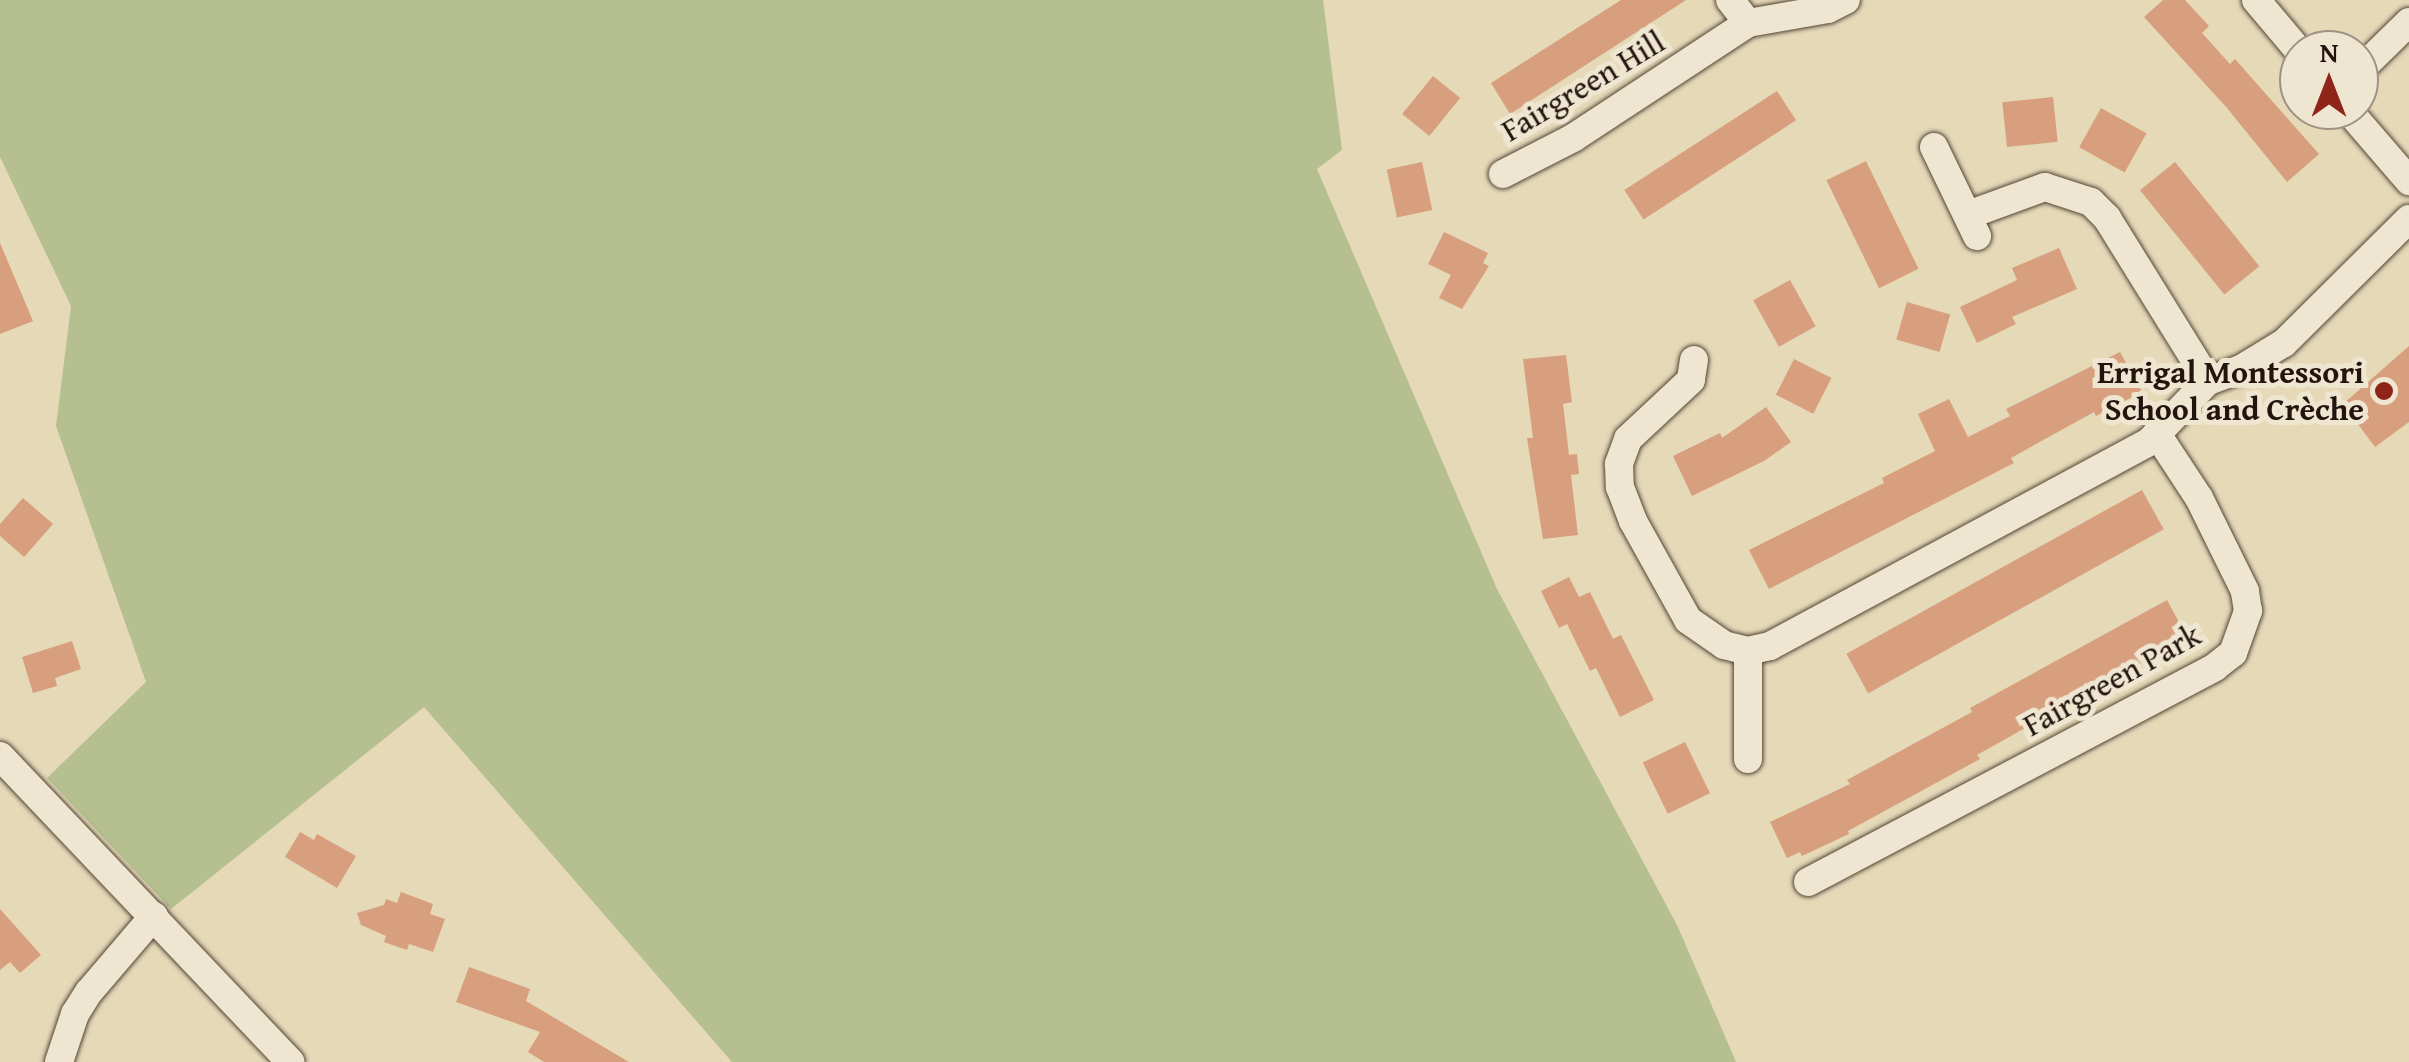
<!DOCTYPE html>
<meta charset="utf-8">
<style>
body{margin:0}
#map{position:relative;width:2409px;height:1062px;overflow:hidden;background:#e5d9b8;font-family:"Gentium Book Plus",serif}
div>[style]{position:absolute}
.green>*{inset:0;background:#b5bf8f}
.building>*{inset:0;background:#d79f7d;transform-origin:0 0}
.roads{filter:drop-shadow(0 0 2px #544638) drop-shadow(0 0 2px #544638)}
.minor>*{height:28px;margin:-14px;padding:0 14px;transform-origin:14px;border-radius:14px;background:#eee6d1}
.dots>*{width:28px;height:28px;translate:-50% -50%;box-sizing:border-box;border:5px solid #eee6d1;border-radius:50%}
span{translate:-50% -50%;white-space:nowrap;text-align:center;line-height:1.15;-webkit-text-stroke:10px #eee6d1;paint-order:stroke}
.street-label{font-size:32px;color:#23150d}
.poi-label{font-size:32px;color:#23150d;font-weight:700}
.right{translate:-100% -50%;text-align:right}
.north{position:absolute;left:2279px;top:30px;width:100px;height:100px;box-sizing:border-box;background:#eee6d1;border:2px solid #9d9283;border-radius:50%;rotate:0deg;font-size:28px;font-weight:700;line-height:40px;text-align:center;color:#23150d}
.north::after{content:'';display:block;margin:auto;width:35px;height:45px;background:#8f2418;clip-path:polygon(50% 0,100% 100%,50% 72%,0 100%)}
</style>
<div id="map">
<div class="green">
<div style="clip-path:polygon(0 0,1323px 0,1342px 150px,1317px 169px,1497px 589px,1678px 927px,1736px 1062px,732px 1062px,424px 707px,171px 909px,47px 778px,146px 682px,56px 426px,71px 306px,0 157px)"></div>
</div>
<div class="building">
<div style="clip-path:polygon(1621px 0,1686px 0,1510px 114px,1491px 83px)"></div>
<div style="clip-path:polygon(2163px 0,2185px 0,2209px 26px,2202px 33px,2230px 64px,2235px 59px,2319px 154px,2287px 182px,2227px 108px,2144px 17px)"></div>
<div style="left:1433px;top:76px;width:35px;height:49px;rotate:39deg"></div>
<div style="left:1777px;top:91px;width:35px;height:182px;rotate:57deg"></div>
<div style="left:2053px;top:97px;width:45px;height:51px;rotate:84deg"></div>
<div style="left:2101px;top:108px;width:52px;height:45px;rotate:29deg"></div>
<div style="left:1866px;top:161px;width:120px;height:44px;rotate:64deg"></div>
<div style="left:1422px;top:162px;width:49px;height:36px;rotate:78deg"></div>
<div style="left:2175px;top:162px;width:134px;height:45px;rotate:51deg"></div>
<div style="clip-path:polygon(1444px 232px,1488px 253px,1483px 263px,1489px 266px,1462px 309px,1439px 298px,1451px 275px,1428px 264px)"></div>
<div style="clip-path:polygon(0 243px,33px 321px,0 334px)"></div>
<div style="clip-path:polygon(2059px 248px,2077px 289px,2012px 317px,2016px 324px,1977px 343px,1960px 307px,2017px 280px,2012px 268px)"></div>
<div style="left:1790px;top:280px;width:53px;height:42px;rotate:61deg"></div>
<div style="left:1907px;top:302px;width:45px;height:39px;rotate:16deg"></div>
<div style="clip-path:polygon(2409px 346px,2409px 422px,2375px 447px,2343px 404px)"></div>
<div style="clip-path:polygon(2120px 352px,2142px 392px,2096px 416px,2094px 412px,2011px 458px,2014px 463px,1769px 589px,1749px 550px,1884px 483px,1882px 478px,1935px 451px,1918px 414px,1949px 399px,1968px 437px,2010px 416px,2006px 409px)"></div>
<div style="clip-path:polygon(1566px 355px,1572px 402px,1563px 404px,1569px 455px,1577px 454px,1579px 474px,1571px 475px,1578px 535px,1543px 539px,1527px 438px,1533px 438px,1523px 359px)"></div>
<div style="left:1794px;top:359px;width:42px;height:40px;rotate:27deg"></div>
<div style="clip-path:polygon(1766px 407px,1791px 442px,1764px 461px,1692px 496px,1673px 456px,1720px 433px,1722px 438px)"></div>
<div style="left:2142px;top:490px;width:45px;height:338px;rotate:61deg"></div>
<div style="clip-path:polygon(23px 498px,53px 524px,24px 557px,0 536px,0 524px)"></div>
<div style="clip-path:polygon(1569px 577px,1579px 597px,1590px 592px,1613px 639px,1621px 635px,1654px 700px,1620px 717px,1596px 668px,1590px 671px,1567px 624px,1559px 628px,1541px 591px)"></div>
<div style="clip-path:polygon(2167px 600px,2187px 637px,1977px 755px,1980px 759px,1848px 831px,1849px 834px,1802px 856px,1800px 852px,1787px 858px,1770px 822px,1850px 784px,1847px 780px,1972px 712px,1970px 708px)"></div>
<div style="clip-path:polygon(72px 641px,81px 669px,55px 678px,57px 686px,33px 693px,22px 657px)"></div>
<div style="left:1685px;top:742px;width:57px;height:47px;rotate:64deg"></div>
<div style="clip-path:polygon(300px 832px,314px 840px,317px 834px,356px 856px,337px 888px,285px 857px)"></div>
<div style="clip-path:polygon(401px 892px,433px 904px,430px 914px,445px 919px,433px 952px,409px 944px,407px 950px,384px 942px,386px 936px,361px 925px,357px 913px,384px 905px,386px 899px,397px 903px)"></div>
<div style="clip-path:polygon(0 909px,41px 955px,20px 973px,10px 962px,0 970px)"></div>
<div style="clip-path:polygon(469px 967px,530px 989px,526px 1001px,629px 1062px,544px 1062px,528px 1052px,540px 1032px,456px 1002px)"></div>
</div>
<div class="roads">
<div class="minor">
<div style="left:2256px;top:0;width:67px;rotate:49.9deg"></div>
<div style="left:1748px;top:23px;width:81px;rotate:-9.9deg"></div>
<div style="left:1828px;top:9px;width:20px;rotate:-27deg"></div>
<div style="left:2359px;top:71px;width:70px;rotate:-44.4deg"></div>
<div style="left:2348px;top:110px;width:94px;rotate:49.3deg"></div>
<div style="left:1934px;top:147px;width:99px;rotate:64.2deg"></div>
<div style="left:1503px;top:174px;width:79px;rotate:-27.2deg"></div>
<div style="left:1573px;top:138px;width:209px;rotate:-33.3deg"></div>
<div style="left:1748px;top:23px;width:29px;rotate:-128deg"></div>
<div style="left:1968px;top:215px;width:82px;rotate:-20deg"></div>
<div style="left:2045px;top:187px;width:48px;rotate:18.1deg"></div>
<div style="left:2091px;top:202px;width:23px;rotate:45deg"></div>
<div style="left:2107px;top:218px;width:192px;rotate:58.2deg"></div>
<div style="left:1694px;top:360px;width:20px;rotate:99deg"></div>
<div style="left:1691px;top:380px;width:86px;rotate:136.9deg"></div>
<div style="left:1628px;top:439px;width:27px;rotate:110deg"></div>
<div style="left:1619px;top:464px;width:23px;rotate:88deg"></div>
<div style="left:1620px;top:487px;width:36px;rotate:69deg"></div>
<div style="left:1633px;top:521px;width:113px;rotate:60.9deg"></div>
<div style="left:1688px;top:620px;width:44px;rotate:34.8deg"></div>
<div style="left:1724px;top:645px;width:25px;rotate:14deg"></div>
<div style="left:1748px;top:651px;width:23px;rotate:-13deg"></div>
<div style="left:1770px;top:646px;width:432px;rotate:-28.3deg"></div>
<div style="left:2150px;top:441px;width:83px;rotate:-46deg"></div>
<div style="left:2208px;top:381px;width:35px;rotate:-20deg"></div>
<div style="left:2241px;top:369px;width:50px;rotate:-31.2deg"></div>
<div style="left:2284px;top:343px;width:176px;rotate:-44.8deg"></div>
<div style="left:0;top:756px;width:422px;rotate:46.5deg"></div>
<div style="left:1748px;top:759px;width:108px;rotate:-90deg"></div>
<div style="left:1808px;top:882px;width:460px;rotate:-27.8deg"></div>
<div style="left:2215px;top:667px;width:23px;rotate:-38deg"></div>
<div style="left:2233px;top:653px;width:45px;rotate:-70.3deg"></div>
<div style="left:2248px;top:611px;width:20px;rotate:-99deg"></div>
<div style="left:2245px;top:591px;width:104px;rotate:-116.3deg"></div>
<div style="left:2199px;top:498px;width:77px;rotate:-123.3deg"></div>
<div style="left:59px;top:1062px;width:51px;rotate:-71.6deg"></div>
<div style="left:75px;top:1014px;width:26px;rotate:-58deg"></div>
<div style="left:89px;top:992px;width:100px;rotate:-49.5deg"></div>
</div>
</div>
<div class="dots">
<div style="left:2384px;top:391px;background:#8f2418"></div>
</div>
<div class="street-label">
<span style="left:1583px;top:86px;rotate:-31deg">Fairgreen Hill</span>
<span style="left:2112px;top:680px;rotate:-29deg">Fairgreen Park</span>
</div>
<div class="poi-label">
<span class="right" style="left:2364px;top:391px">Errigal Montessori<br>School and Crèche</span>
</div>
<div class="north">N</div>
</div>
